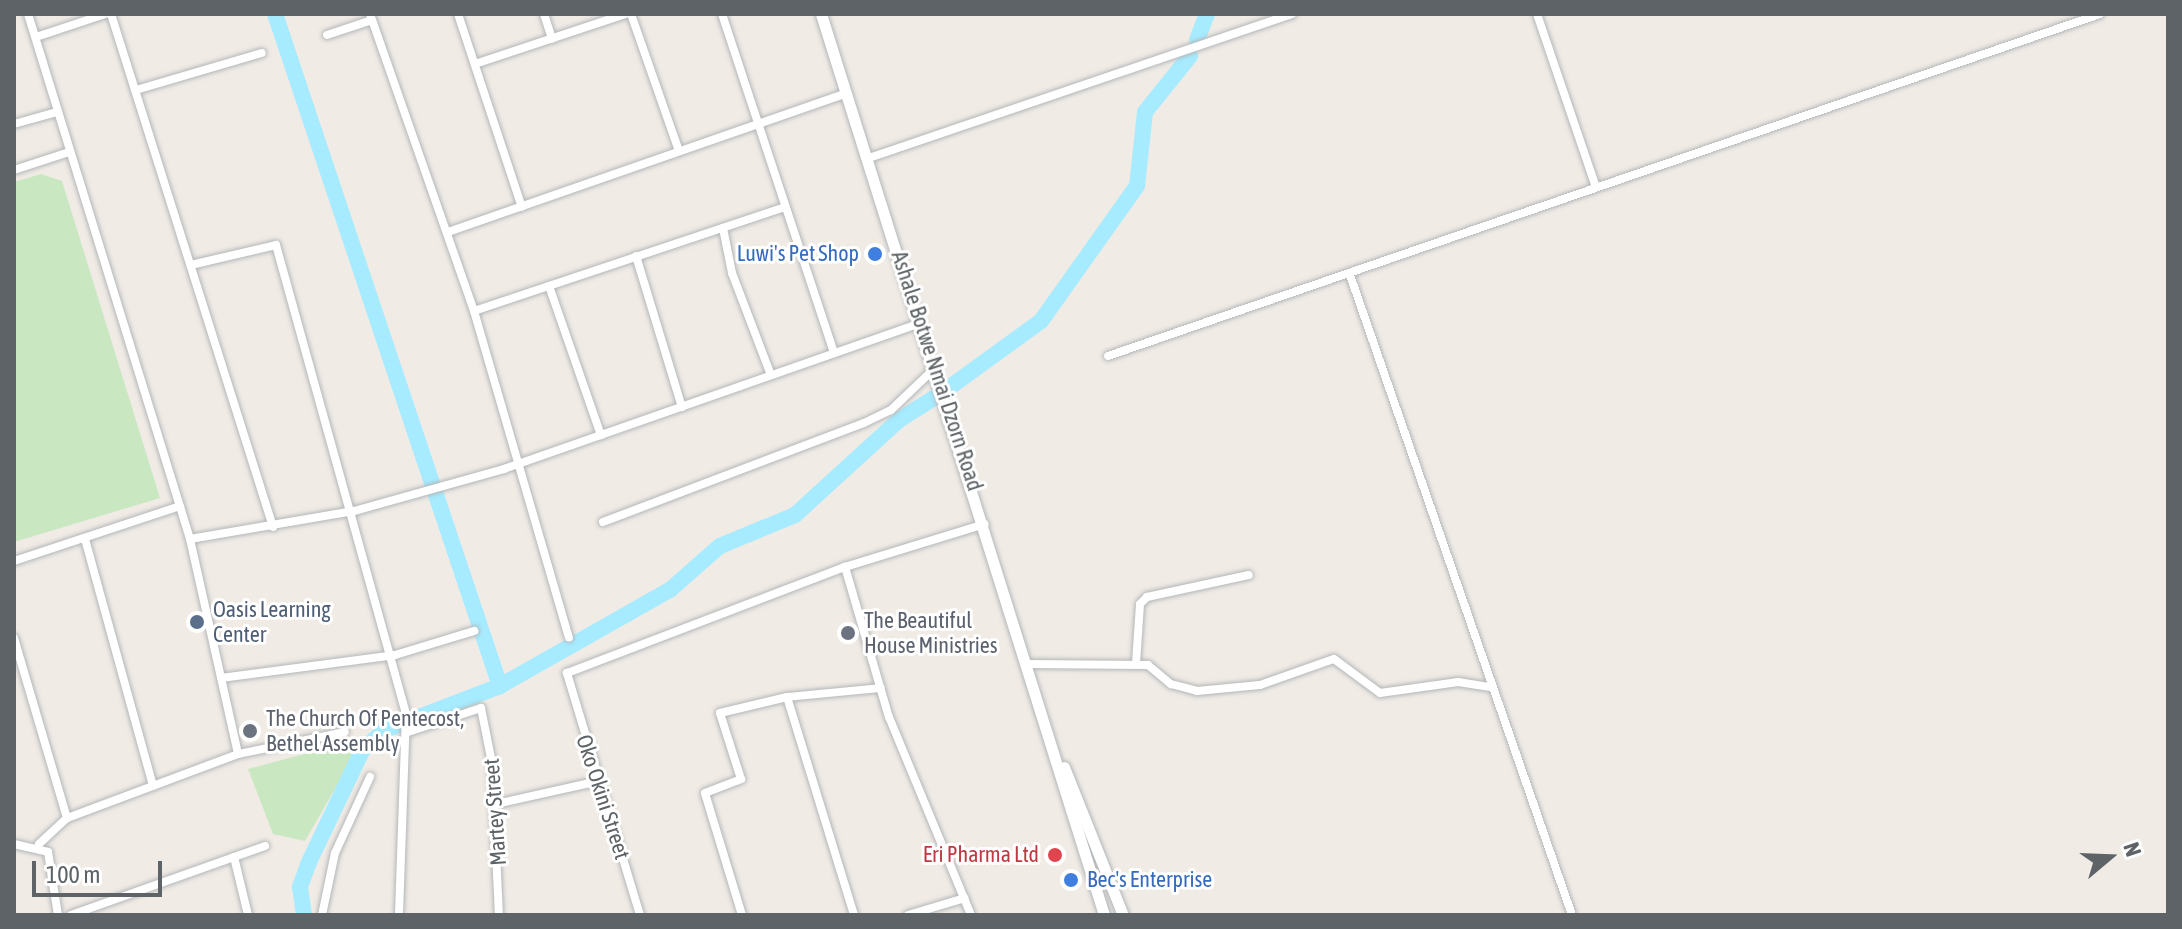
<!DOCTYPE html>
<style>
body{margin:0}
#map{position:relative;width:2182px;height:929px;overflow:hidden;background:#f0ebe5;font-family:"Asap Condensed",sans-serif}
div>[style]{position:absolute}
.green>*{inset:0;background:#c9e8c1}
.river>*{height:16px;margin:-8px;padding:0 8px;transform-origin:8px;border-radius:8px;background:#a6ebff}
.roads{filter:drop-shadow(0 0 2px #b3b7ba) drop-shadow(0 0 2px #b3b7ba)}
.street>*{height:8px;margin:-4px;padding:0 4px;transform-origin:4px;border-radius:4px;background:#fff}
.secondary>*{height:11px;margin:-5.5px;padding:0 5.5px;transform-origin:5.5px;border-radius:5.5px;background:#fff}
.dots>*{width:22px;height:22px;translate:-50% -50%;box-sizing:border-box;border:4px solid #fff;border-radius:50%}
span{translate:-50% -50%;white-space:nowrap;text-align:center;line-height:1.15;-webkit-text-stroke:6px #fff;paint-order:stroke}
.shop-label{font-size:22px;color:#366cbe}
.right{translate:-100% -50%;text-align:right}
.left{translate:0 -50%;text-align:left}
.street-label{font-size:22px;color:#5d6366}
.service-label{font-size:22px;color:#4e5e75}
.worship-label{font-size:22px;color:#5b616d}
.health-label{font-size:22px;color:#be3a42}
.frame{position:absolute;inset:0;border:16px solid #5d6366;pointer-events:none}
.north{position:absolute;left:2070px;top:817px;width:80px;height:80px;-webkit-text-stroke:6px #fff;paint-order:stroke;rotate:71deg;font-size:22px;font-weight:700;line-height:32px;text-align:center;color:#5d6366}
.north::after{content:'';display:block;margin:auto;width:28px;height:36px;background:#5d6366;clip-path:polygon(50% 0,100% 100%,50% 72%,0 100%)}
.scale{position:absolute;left:32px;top:861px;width:130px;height:36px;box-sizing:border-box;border:4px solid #5d6366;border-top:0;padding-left:10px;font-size:24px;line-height:28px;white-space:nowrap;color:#5d6366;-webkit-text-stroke:6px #fff;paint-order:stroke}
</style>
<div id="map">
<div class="green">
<div style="clip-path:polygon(41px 174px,62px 181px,160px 498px,14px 542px,14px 182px)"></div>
<div style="clip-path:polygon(364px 738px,305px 841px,273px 834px,248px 769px)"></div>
</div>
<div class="river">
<div style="left:275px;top:14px;width:709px;rotate:71.49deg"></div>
<div style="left:500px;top:686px;width:123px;rotate:159.1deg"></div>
<div style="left:385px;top:730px;width:31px;rotate:138deg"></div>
<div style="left:362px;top:751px;width:123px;rotate:115.5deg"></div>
<div style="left:309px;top:862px;width:27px;rotate:110deg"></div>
<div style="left:300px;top:887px;width:28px;rotate:82deg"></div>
<div style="left:1197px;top:40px;width:28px;rotate:-69deg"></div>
<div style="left:950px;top:387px;width:112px;rotate:-36deg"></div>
<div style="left:1041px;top:321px;width:166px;rotate:-54.6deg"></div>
<div style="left:1137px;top:186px;width:74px;rotate:-83.8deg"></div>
<div style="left:1145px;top:112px;width:72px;rotate:-51.2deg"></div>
<div style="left:498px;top:687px;width:199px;rotate:-29.5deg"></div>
<div style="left:671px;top:589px;width:65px;rotate:-41.3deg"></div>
<div style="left:720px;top:546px;width:81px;rotate:-22.5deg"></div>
<div style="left:795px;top:515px;width:141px;rotate:-42.4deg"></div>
<div style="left:899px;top:420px;width:45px;rotate:-32.3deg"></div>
</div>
<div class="roads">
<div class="street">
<div style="left:28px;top:14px;width:549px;rotate:72.85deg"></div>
<div style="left:190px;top:539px;width:220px;rotate:77.4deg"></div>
<div style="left:111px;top:14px;width:538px;rotate:72.47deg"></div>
<div style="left:370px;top:14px;width:315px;rotate:70.7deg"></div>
<div style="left:474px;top:311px;width:340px;rotate:73.8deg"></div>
<div style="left:458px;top:14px;width:203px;rotate:71.7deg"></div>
<div style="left:544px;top:14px;width:26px;rotate:72deg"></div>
<div style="left:631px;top:14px;width:145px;rotate:70.7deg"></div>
<div style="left:722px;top:14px;width:357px;rotate:71.7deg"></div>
<div style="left:1537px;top:14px;width:183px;rotate:71.2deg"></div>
<div style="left:327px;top:35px;width:47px;rotate:-18.4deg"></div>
<div style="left:36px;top:37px;width:73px;rotate:-18.4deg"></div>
<div style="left:475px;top:64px;width:158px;rotate:-18.4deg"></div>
<div style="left:136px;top:90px;width:131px;rotate:-16.4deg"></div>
<div style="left:14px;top:124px;width:45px;rotate:-15.6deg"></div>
<div style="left:869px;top:158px;width:447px;rotate:-18.8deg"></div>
<div style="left:14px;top:170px;width:58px;rotate:-18.1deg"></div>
<div style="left:723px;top:228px;width:46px;rotate:78.7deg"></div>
<div style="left:732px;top:273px;width:109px;rotate:69.1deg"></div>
<div style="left:448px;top:232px;width:423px;rotate:-19.2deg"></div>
<div style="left:636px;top:256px;width:158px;rotate:73.1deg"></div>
<div style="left:195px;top:264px;width:83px;rotate:-13.2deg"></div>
<div style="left:276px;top:245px;width:486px;rotate:74.5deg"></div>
<div style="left:406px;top:713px;width:202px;rotate:92deg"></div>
<div style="left:1350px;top:275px;width:677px;rotate:70.87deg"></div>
<div style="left:549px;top:286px;width:158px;rotate:70.8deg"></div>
<div style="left:474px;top:311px;width:328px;rotate:-18.5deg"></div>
<div style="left:1108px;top:356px;width:1049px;rotate:-19.02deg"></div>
<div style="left:603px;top:522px;width:279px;rotate:-20.8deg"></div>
<div style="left:864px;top:423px;width:30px;rotate:-26deg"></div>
<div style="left:891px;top:410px;width:61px;rotate:-43.7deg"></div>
<div style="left:85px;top:539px;width:256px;rotate:74.6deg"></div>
<div style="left:190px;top:539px;width:166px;rotate:-9.7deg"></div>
<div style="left:354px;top:511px;width:156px;rotate:-15.6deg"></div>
<div style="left:504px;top:469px;width:442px;rotate:-19.3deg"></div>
<div style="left:14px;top:561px;width:175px;rotate:-18.3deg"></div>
<div style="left:845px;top:567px;width:156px;rotate:73.7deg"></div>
<div style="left:889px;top:717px;width:214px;rotate:67.5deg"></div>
<div style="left:14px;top:638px;width:188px;rotate:73.6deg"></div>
<div style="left:1136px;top:663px;width:59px;rotate:-86.1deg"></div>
<div style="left:1140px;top:604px;width:10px;rotate:-45deg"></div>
<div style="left:1147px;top:597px;width:104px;rotate:-12.2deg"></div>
<div style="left:1026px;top:664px;width:122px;rotate:0.5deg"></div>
<div style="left:1148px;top:665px;width:30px;rotate:40deg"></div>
<div style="left:1171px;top:684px;width:27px;rotate:15deg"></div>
<div style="left:1197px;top:691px;width:63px;rotate:-5.4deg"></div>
<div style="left:1260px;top:685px;width:78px;rotate:-19.4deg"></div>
<div style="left:1334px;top:659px;width:57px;rotate:36.5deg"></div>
<div style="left:1380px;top:693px;width:79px;rotate:-8deg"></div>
<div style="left:1458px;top:682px;width:33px;rotate:9deg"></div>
<div style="left:221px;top:678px;width:176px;rotate:-7.5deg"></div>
<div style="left:395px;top:655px;width:83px;rotate:-16.9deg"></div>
<div style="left:787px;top:697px;width:228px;rotate:72.9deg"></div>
<div style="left:408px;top:732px;width:77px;rotate:-18.2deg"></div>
<div style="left:481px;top:708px;width:56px;rotate:78.7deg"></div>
<div style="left:492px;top:763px;width:152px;rotate:87.4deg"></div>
<div style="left:496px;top:804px;width:106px;rotate:-12.6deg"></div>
<div style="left:14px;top:844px;width:35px;rotate:13deg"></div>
<div style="left:48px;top:852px;width:64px;rotate:81deg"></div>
<div style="left:39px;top:844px;width:38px;rotate:-43deg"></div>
<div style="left:67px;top:818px;width:183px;rotate:-20.5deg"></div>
<div style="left:238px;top:754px;width:109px;rotate:-11.6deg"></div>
<div style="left:234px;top:857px;width:60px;rotate:76.4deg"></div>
<div style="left:71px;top:915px;width:206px;rotate:-19.6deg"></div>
<div style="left:322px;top:915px;width:63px;rotate:-78.2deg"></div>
<div style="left:335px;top:853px;width:84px;rotate:-65.3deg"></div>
<div style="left:640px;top:915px;width:253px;rotate:-106.8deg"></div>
<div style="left:567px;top:673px;width:298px;rotate:-20.9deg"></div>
<div style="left:845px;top:567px;width:146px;rotate:-17.1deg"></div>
<div style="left:742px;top:915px;width:127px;rotate:-106.9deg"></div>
<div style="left:705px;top:793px;width:39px;rotate:-21deg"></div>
<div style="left:741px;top:779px;width:69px;rotate:-107.7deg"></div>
<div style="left:720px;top:713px;width:69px;rotate:-13.4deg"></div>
<div style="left:787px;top:697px;width:94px;rotate:-5.5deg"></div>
<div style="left:908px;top:915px;width:59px;rotate:-16.6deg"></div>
</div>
<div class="secondary">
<div style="left:821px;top:14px;width:944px;rotate:72.56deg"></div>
<div style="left:1064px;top:767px;width:159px;rotate:68.3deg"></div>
</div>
</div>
<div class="dots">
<div style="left:875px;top:254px;background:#3f7fe0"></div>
<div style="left:197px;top:622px;background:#5c6f8a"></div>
<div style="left:848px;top:633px;background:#6b7280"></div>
<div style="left:250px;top:731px;background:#6b7280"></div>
<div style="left:1055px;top:855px;background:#e0444e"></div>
<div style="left:1071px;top:880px;background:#3f7fe0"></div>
</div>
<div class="shop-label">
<span class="right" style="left:859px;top:254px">Luwi's Pet Shop</span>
<span class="left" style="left:1087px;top:880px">Bec's Enterprise</span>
</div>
<div class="street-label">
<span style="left:937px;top:371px;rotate:72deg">Ashale Botwe Nmai Dzorn Road</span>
<span style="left:603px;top:797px;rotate:72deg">Oko Okini Street</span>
<span style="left:495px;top:812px;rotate:-94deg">Martey Street</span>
</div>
<div class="service-label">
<span class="left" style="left:213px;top:622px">Oasis Learning<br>Center</span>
</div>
<div class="worship-label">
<span class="left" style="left:864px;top:633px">The Beautiful<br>House Ministries</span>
<span class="left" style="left:266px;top:731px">The Church Of Pentecost,<br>Bethel Assembly</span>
</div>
<div class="health-label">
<span class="right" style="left:1039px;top:855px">Eri Pharma Ltd</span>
</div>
<div class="frame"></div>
<div class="north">N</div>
<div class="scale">100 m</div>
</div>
